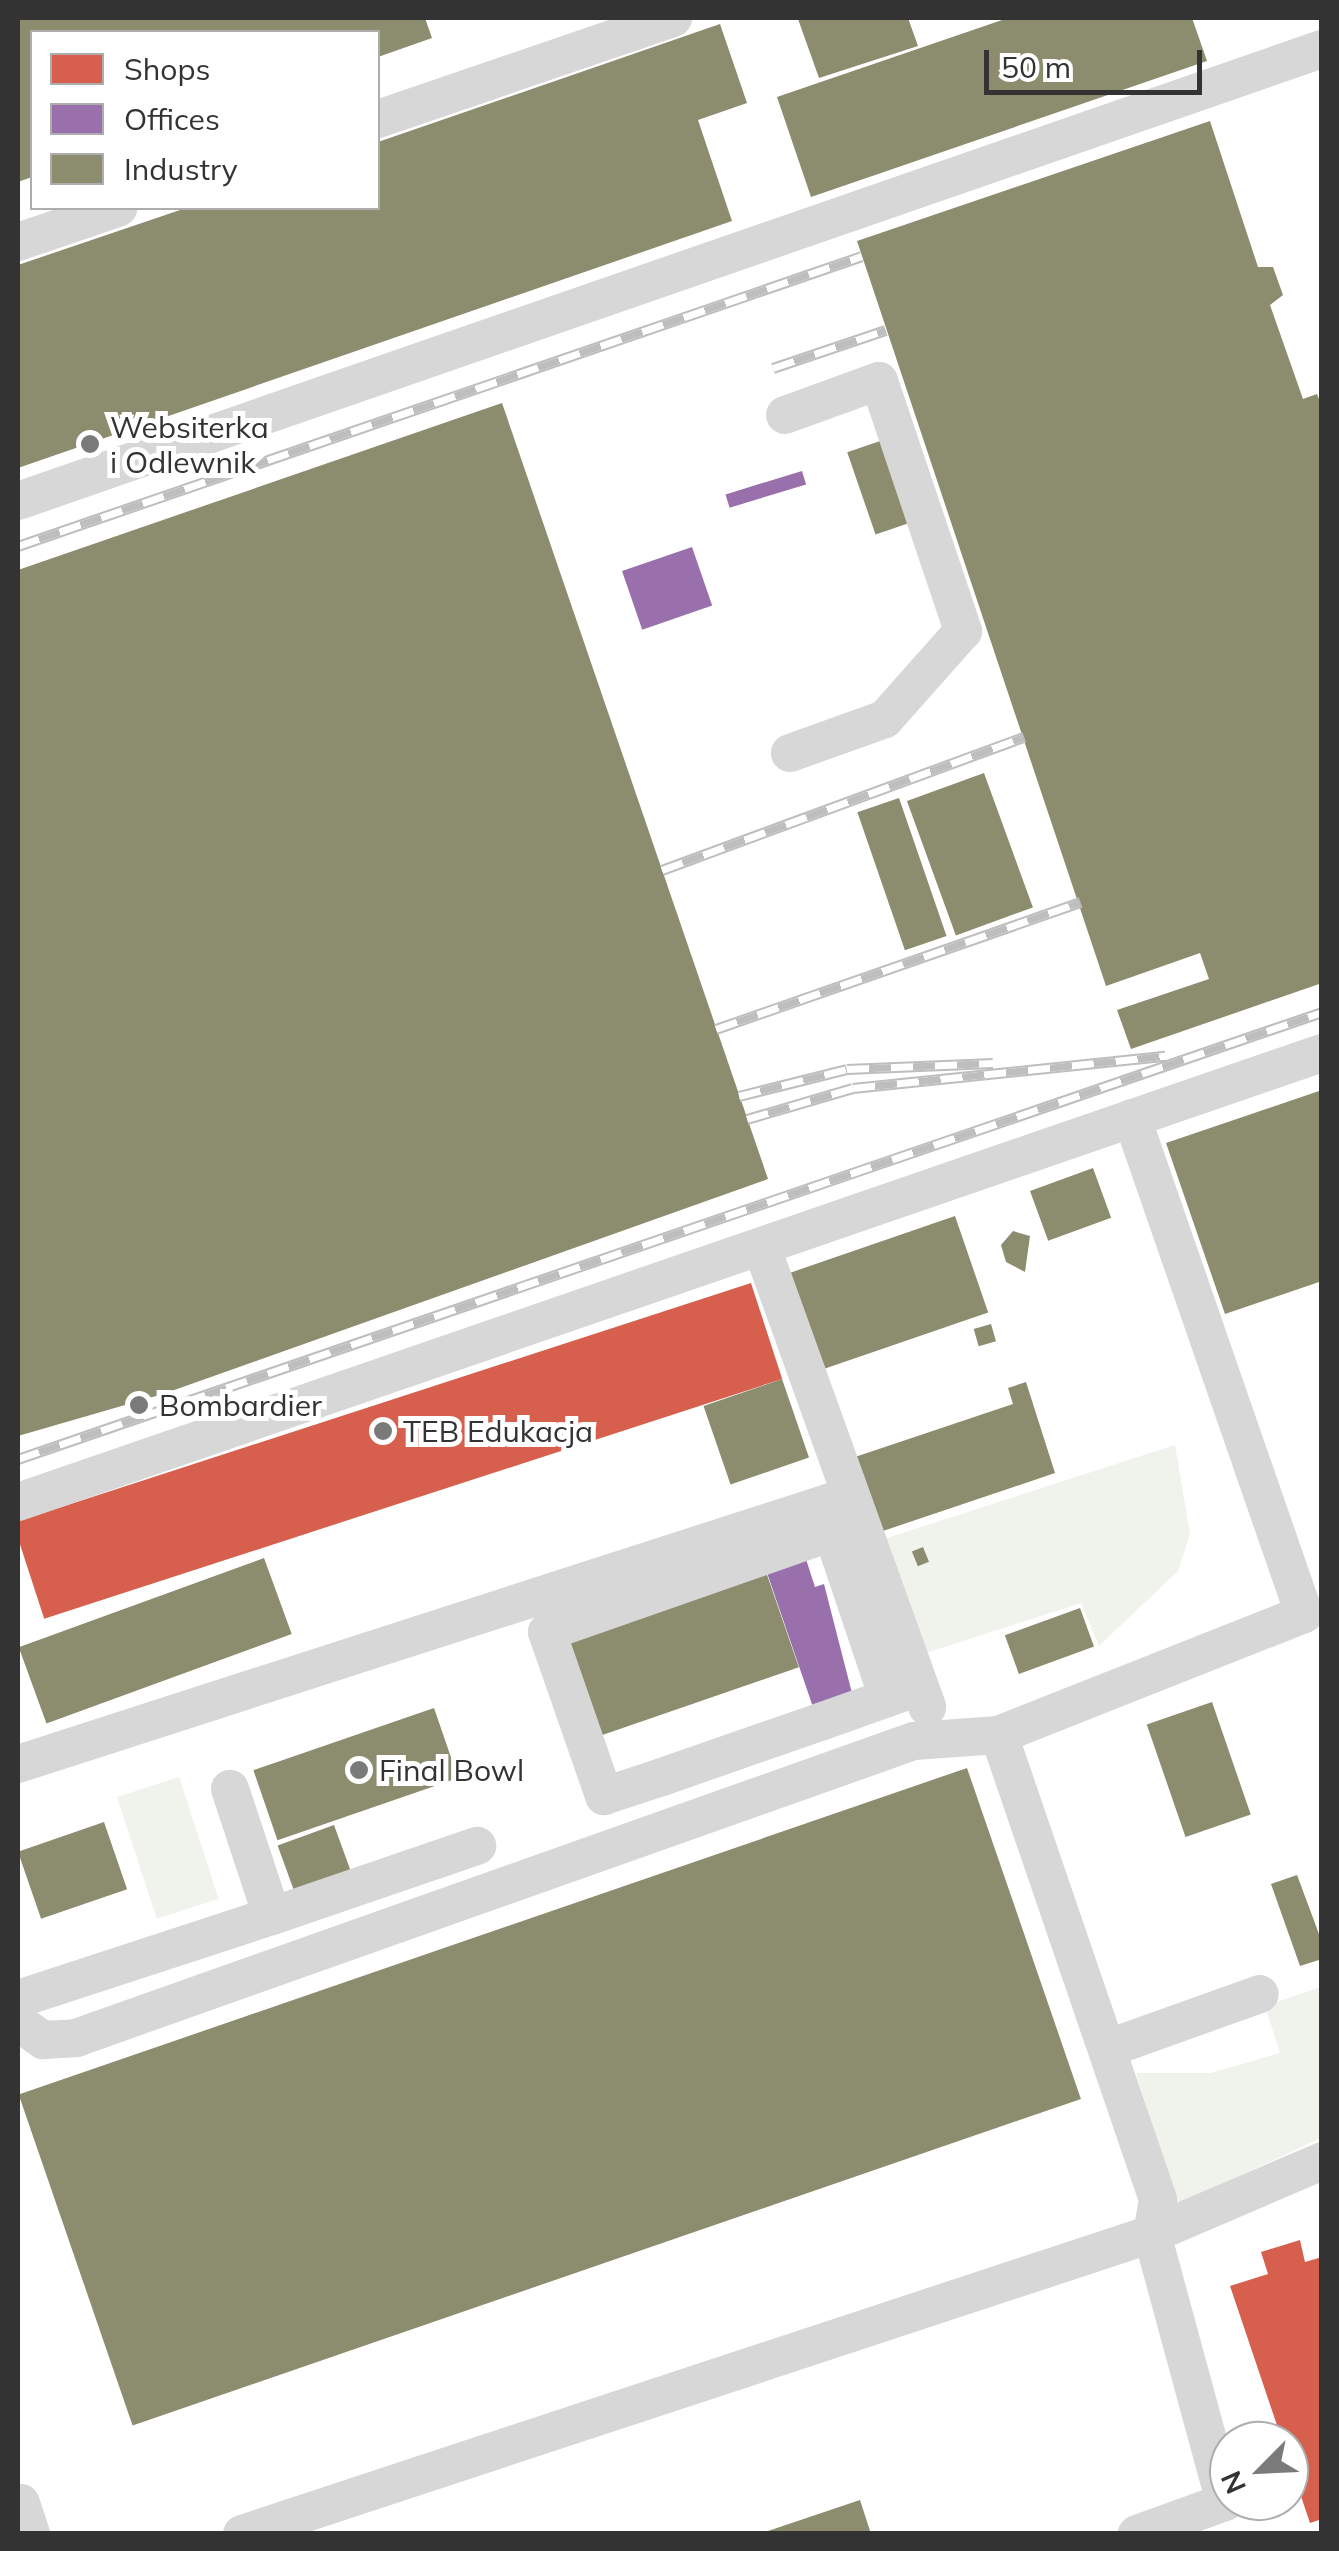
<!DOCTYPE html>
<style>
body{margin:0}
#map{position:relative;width:1339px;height:2551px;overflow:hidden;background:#fff;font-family:Mulish,sans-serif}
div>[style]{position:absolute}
.green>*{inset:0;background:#eff3ec;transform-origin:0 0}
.shops>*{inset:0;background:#d6604d;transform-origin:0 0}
.offices>*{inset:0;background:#9970ab;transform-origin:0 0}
.industry>*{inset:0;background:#8c8c6e;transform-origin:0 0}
.minor>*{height:38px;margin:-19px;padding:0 19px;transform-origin:19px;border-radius:19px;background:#d7d7d7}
.rail>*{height:11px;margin-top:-5.5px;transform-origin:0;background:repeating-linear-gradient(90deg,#fff 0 22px,#bebebe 0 44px);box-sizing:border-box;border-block:2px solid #bebebe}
.dots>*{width:28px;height:28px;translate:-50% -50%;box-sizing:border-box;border:5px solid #fff;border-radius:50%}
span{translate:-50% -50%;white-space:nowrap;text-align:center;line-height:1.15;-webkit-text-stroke:10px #fff;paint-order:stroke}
.poi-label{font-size:30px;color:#333}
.left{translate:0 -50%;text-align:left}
.frame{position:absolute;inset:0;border:20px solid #333;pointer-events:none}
.legend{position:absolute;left:30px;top:30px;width:350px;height:180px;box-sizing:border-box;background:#fff;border:2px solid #adadad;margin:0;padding:12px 18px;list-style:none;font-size:30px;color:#333}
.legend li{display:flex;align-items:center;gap:20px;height:50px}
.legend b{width:50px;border:2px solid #adadad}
.north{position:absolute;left:1209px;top:2421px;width:100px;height:100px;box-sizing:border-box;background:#fff;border:2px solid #adadad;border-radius:50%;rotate:246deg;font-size:28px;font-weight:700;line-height:40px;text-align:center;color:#333}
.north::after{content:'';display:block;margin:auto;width:35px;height:45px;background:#7a7a7a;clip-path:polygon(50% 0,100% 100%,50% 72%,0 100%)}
.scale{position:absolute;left:984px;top:50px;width:218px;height:45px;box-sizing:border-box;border:5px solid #333;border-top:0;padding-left:12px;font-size:30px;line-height:35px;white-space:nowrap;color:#333;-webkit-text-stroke:8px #fff;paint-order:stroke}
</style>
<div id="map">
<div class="green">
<div style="clip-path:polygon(1175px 1445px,1190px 1534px,1178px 1571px,1099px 1646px,1081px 1603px,926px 1653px,884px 1539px)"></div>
<div style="left:179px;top:1777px;width:128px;height:65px;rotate:72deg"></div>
<div style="clip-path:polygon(1321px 1987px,1321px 2138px,1177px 2205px,1136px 2073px,1211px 2073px,1280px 2053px,1265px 2006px)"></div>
</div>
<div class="shops">
<div style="left:751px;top:1283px;width:101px;height:776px;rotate:72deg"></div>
<div style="clip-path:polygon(1300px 2240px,1305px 2262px,1322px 2257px,1322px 2519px,1310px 2523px,1230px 2286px,1268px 2274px,1261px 2252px)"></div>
</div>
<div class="offices">
<div style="left:802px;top:471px;width:14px;height:80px;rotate:73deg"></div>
<div style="left:692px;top:547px;width:62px;height:74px;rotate:71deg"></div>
<div style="clip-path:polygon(804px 1553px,815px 1587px,824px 1584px,853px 1697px,814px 1710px,765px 1567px)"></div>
</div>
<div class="industry">
<div style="clip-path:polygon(18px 18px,425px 18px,432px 38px,378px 57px,378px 32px,32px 32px,32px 177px,18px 182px)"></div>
<div style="clip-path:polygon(908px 18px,918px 46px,819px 78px,798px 19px)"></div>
<div style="clip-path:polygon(1008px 18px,1192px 18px,1207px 61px,811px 197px,777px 97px)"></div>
<div style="clip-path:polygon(720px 24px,747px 103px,698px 120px,732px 221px,18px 468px,18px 265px,186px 208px,378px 208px,378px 142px)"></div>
<div style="clip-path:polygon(1210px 121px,1258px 267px,1273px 267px,1283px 295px,1270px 305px,1303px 399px,1317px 394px,1322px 407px,1322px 983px,1131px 1049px,1117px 1010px,1209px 979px,1200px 953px,1106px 986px,857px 241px)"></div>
<div style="clip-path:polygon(502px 403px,768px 1179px,163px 1394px,18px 1436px,18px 570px)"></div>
<div style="left:886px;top:439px;width:87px;height:41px;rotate:71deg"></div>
<div style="left:984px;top:773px;width:143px;height:82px;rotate:70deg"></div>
<div style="left:899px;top:798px;width:146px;height:44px;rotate:71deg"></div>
<div style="clip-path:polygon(1322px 1090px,1322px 1281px,1225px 1314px,1166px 1143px)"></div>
<div style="left:1093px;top:1168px;width:53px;height:67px;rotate:70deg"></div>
<div style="left:955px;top:1216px;width:102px;height:174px;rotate:71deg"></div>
<div style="clip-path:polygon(1013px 1231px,1030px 1236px,1025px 1272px,1006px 1262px,1001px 1245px)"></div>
<div style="left:991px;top:1324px;width:18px;height:18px;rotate:74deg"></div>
<div style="left:782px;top:1379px;width:83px;height:83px;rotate:71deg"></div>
<div style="clip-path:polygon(1026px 1382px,1055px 1473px,877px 1533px,852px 1458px,1013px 1404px,1008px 1388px)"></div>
<div style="left:923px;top:1547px;width:16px;height:12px;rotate:68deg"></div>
<div style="left:264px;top:1558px;width:81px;height:261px;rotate:70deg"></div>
<div style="left:765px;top:1569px;width:104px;height:217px;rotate:71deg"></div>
<div style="left:1080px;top:1608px;width:41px;height:80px;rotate:70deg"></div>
<div style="left:1212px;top:1702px;width:119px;height:69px;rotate:71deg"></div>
<div style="left:434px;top:1708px;width:74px;height:191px;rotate:71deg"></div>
<div style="left:967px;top:1768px;width:350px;height:1003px;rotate:71deg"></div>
<div style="left:104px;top:1822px;width:71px;height:91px;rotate:71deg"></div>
<div style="left:334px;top:1825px;width:59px;height:60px;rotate:70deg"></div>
<div style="clip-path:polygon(1297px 1875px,1322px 1942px,1322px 1959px,1300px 1966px,1271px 1884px)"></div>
<div style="clip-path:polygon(860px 2500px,871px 2534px,762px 2534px,762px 2533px)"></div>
</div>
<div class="minor">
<div style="left:378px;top:119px;width:312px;rotate:-18.9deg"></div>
<div style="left:18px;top:242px;width:106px;rotate:-18.8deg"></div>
<div style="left:785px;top:415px;width:100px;rotate:-19.9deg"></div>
<div style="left:879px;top:381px;width:264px;rotate:71.4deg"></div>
<div style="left:963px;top:631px;width:118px;rotate:131.6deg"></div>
<div style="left:885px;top:719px;width:101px;rotate:160.3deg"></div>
<div style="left:18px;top:501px;width:1380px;rotate:-19.12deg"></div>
<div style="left:1132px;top:1118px;width:525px;rotate:70.87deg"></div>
<div style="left:1304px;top:1614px;width:328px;rotate:158.4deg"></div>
<div style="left:999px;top:1735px;width:491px;rotate:71.1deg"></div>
<div style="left:1158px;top:2200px;width:35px;rotate:100deg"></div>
<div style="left:1152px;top:2234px;width:278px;rotate:74.8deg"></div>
<div style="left:1225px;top:2502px;width:94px;rotate:160deg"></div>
<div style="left:762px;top:1248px;width:488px;rotate:70.2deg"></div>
<div style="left:18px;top:1502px;width:1379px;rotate:-19deg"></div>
<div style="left:888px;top:1698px;width:175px;rotate:-108.6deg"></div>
<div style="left:832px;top:1532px;width:302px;rotate:160.7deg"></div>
<div style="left:547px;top:1632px;width:174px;rotate:70.8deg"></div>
<div style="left:604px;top:1796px;width:61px;rotate:-18.1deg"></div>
<div style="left:662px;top:1777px;width:167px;rotate:-19.2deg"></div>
<div style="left:820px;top:1722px;width:105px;rotate:-19.5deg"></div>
<div style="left:18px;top:1764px;width:873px;rotate:-17.87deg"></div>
<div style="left:272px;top:1916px;width:217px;rotate:-18.9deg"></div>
<div style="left:18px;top:1999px;width:267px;rotate:-18.1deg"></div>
<div style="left:272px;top:1916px;width:134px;rotate:-108.3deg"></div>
<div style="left:18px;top:2022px;width:31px;rotate:36deg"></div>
<div style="left:43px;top:2040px;width:33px;rotate:-3deg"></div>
<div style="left:76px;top:2038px;width:889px;rotate:-19.52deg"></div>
<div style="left:914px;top:1741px;width:85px;rotate:-4deg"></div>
<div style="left:1109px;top:2048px;width:160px;rotate:-19.7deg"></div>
<div style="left:21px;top:2503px;width:33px;rotate:72deg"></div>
<div style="left:242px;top:2534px;width:958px;rotate:-18.25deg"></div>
<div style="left:1152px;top:2234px;width:185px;rotate:-23.2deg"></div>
</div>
<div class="rail">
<div style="left:773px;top:368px;width:119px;rotate:-18.6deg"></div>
<div style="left:18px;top:546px;width:892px;rotate:-18.96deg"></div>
<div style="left:662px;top:870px;width:386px;rotate:-20.2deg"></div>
<div style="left:716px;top:1029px;width:386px;rotate:-19.2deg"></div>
<div style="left:739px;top:1096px;width:111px;rotate:-14deg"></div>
<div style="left:847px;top:1069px;width:146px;rotate:-2.4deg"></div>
<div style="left:747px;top:1119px;width:110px;rotate:-16.3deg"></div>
<div style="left:853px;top:1088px;width:314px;rotate:-5.9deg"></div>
<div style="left:18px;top:1459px;width:1378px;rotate:-18.92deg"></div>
</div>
<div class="dots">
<div style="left:90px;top:444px;background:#7a7a7a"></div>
<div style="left:139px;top:1405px;background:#7a7a7a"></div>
<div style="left:383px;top:1431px;background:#7a7a7a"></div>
<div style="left:359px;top:1770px;background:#7a7a7a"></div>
</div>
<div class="poi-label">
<span class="left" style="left:110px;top:444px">Websiterka<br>i Odlewnik</span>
<span class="left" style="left:159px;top:1405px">Bombardier</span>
<span class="left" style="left:403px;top:1431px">TEB Edukacja</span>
<span class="left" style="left:379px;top:1770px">Final Bowl</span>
</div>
<div class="frame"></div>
<ul class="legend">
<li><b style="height:28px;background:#d6604d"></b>Shops</li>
<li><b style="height:28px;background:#9970ab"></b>Offices</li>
<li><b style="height:28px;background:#8c8c6e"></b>Industry</li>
</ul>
<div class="north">N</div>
<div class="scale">50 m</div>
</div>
